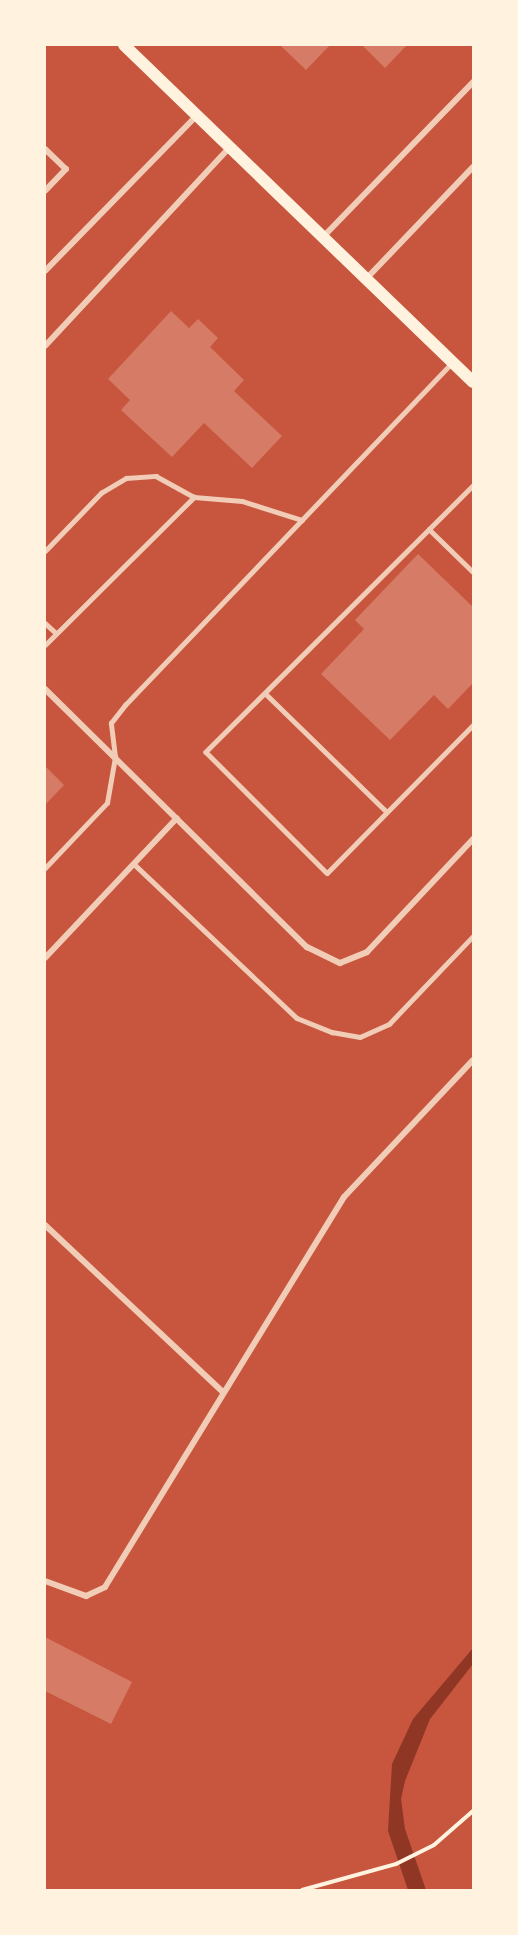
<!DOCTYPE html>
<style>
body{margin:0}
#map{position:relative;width:518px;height:1935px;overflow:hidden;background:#c8553d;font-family:"Roboto Condensed",sans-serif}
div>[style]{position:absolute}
.water>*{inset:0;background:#8f3625}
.building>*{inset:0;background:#d67c66}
.path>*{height:4px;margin:-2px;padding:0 2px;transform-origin:2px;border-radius:2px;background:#fff3e0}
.service>*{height:4.5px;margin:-2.25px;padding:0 2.25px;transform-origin:2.25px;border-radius:2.25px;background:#f1ccb7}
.minor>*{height:6px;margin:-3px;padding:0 3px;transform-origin:3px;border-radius:3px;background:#f1ccb7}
.secondary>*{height:12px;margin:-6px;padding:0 6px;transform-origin:6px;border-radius:6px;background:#fff3e0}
span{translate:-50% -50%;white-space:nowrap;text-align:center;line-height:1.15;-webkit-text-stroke:5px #fff3e0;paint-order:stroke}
.frame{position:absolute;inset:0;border:46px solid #fff3e0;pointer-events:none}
</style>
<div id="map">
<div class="water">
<div style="clip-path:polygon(473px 1648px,473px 1664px,430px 1719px,405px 1781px,401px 1799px,405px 1829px,426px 1890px,408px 1890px,388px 1831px,392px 1764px,413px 1719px)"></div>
</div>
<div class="building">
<div style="clip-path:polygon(280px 45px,330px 45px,306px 70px)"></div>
<div style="clip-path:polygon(362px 45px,407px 45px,385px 68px)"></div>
<div style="clip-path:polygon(171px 311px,189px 328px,198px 319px,218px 338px,210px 347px,244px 380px,234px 391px,282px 436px,252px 468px,204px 423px,172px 457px,121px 410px,130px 400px,108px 379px)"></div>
<div style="clip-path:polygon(418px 554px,473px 607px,473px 683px,448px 709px,434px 695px,390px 740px,321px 674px,364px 629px,355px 620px)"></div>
<div style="clip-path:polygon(45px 766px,64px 785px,45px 805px)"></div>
<div style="clip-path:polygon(45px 1637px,132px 1682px,111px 1724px,45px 1691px)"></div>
</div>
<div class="path">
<div style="left:302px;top:1890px;width:98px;rotate:-15.5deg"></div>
<div style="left:396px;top:1864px;width:42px;rotate:-26.6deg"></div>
<div style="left:434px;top:1845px;width:52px;rotate:-41.1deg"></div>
</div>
<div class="service">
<div style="left:473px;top:486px;width:377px;rotate:135.1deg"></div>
<div style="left:206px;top:752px;width:171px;rotate:45deg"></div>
<div style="left:327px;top:873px;width:208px;rotate:-45.4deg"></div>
<div style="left:429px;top:529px;width:62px;rotate:44.3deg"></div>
<div style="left:45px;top:551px;width:81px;rotate:-46deg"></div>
<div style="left:101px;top:493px;width:29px;rotate:-31deg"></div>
<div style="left:126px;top:478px;width:30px;rotate:-4deg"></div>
<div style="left:156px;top:476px;width:43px;rotate:28.9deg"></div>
<div style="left:45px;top:623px;width:15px;rotate:42deg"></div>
<div style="left:45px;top:645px;width:210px;rotate:-44.8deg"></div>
<div style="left:194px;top:497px;width:48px;rotate:4.8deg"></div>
<div style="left:242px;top:501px;width:63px;rotate:17.6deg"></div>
<div style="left:265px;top:693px;width:170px;rotate:44.3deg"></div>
<div style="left:134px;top:864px;width:224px;rotate:43.4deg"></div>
<div style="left:297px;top:1018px;width:38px;rotate:22deg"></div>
<div style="left:332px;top:1032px;width:28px;rotate:10deg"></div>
<div style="left:360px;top:1037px;width:32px;rotate:-24deg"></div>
<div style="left:389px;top:1024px;width:122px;rotate:-46.3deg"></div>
<div style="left:45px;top:868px;width:90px;rotate:-46.4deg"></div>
<div style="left:107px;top:803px;width:47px;rotate:-80.1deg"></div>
<div style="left:115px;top:757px;width:34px;rotate:-97deg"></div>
<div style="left:111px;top:723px;width:23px;rotate:-52deg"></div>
<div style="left:125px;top:705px;width:473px;rotate:-46.3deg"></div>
</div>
<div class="minor">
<div style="left:45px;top:149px;width:29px;rotate:44deg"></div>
<div style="left:66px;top:169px;width:30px;rotate:134deg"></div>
<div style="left:323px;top:237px;width:216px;rotate:-45.9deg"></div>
<div style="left:45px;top:271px;width:218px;rotate:-45.7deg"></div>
<div style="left:366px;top:279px;width:155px;rotate:-46.3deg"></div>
<div style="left:45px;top:346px;width:272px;rotate:-47.1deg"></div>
<div style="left:45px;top:689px;width:368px;rotate:44.6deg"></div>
<div style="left:307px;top:947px;width:37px;rotate:26deg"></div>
<div style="left:340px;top:963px;width:29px;rotate:-22deg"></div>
<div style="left:367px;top:952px;width:155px;rotate:-46.8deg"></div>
<div style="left:45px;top:958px;width:192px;rotate:-46.7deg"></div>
<div style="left:45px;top:1225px;width:244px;rotate:43.2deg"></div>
<div style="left:45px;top:1581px;width:44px;rotate:20.1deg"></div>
<div style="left:86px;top:1596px;width:21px;rotate:-25deg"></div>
<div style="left:105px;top:1587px;width:457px;rotate:-58.5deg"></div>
<div style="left:344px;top:1197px;width:188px;rotate:-46.7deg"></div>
</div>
<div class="secondary">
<div style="left:124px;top:45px;width:485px;rotate:44deg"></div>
</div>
<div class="frame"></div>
</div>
